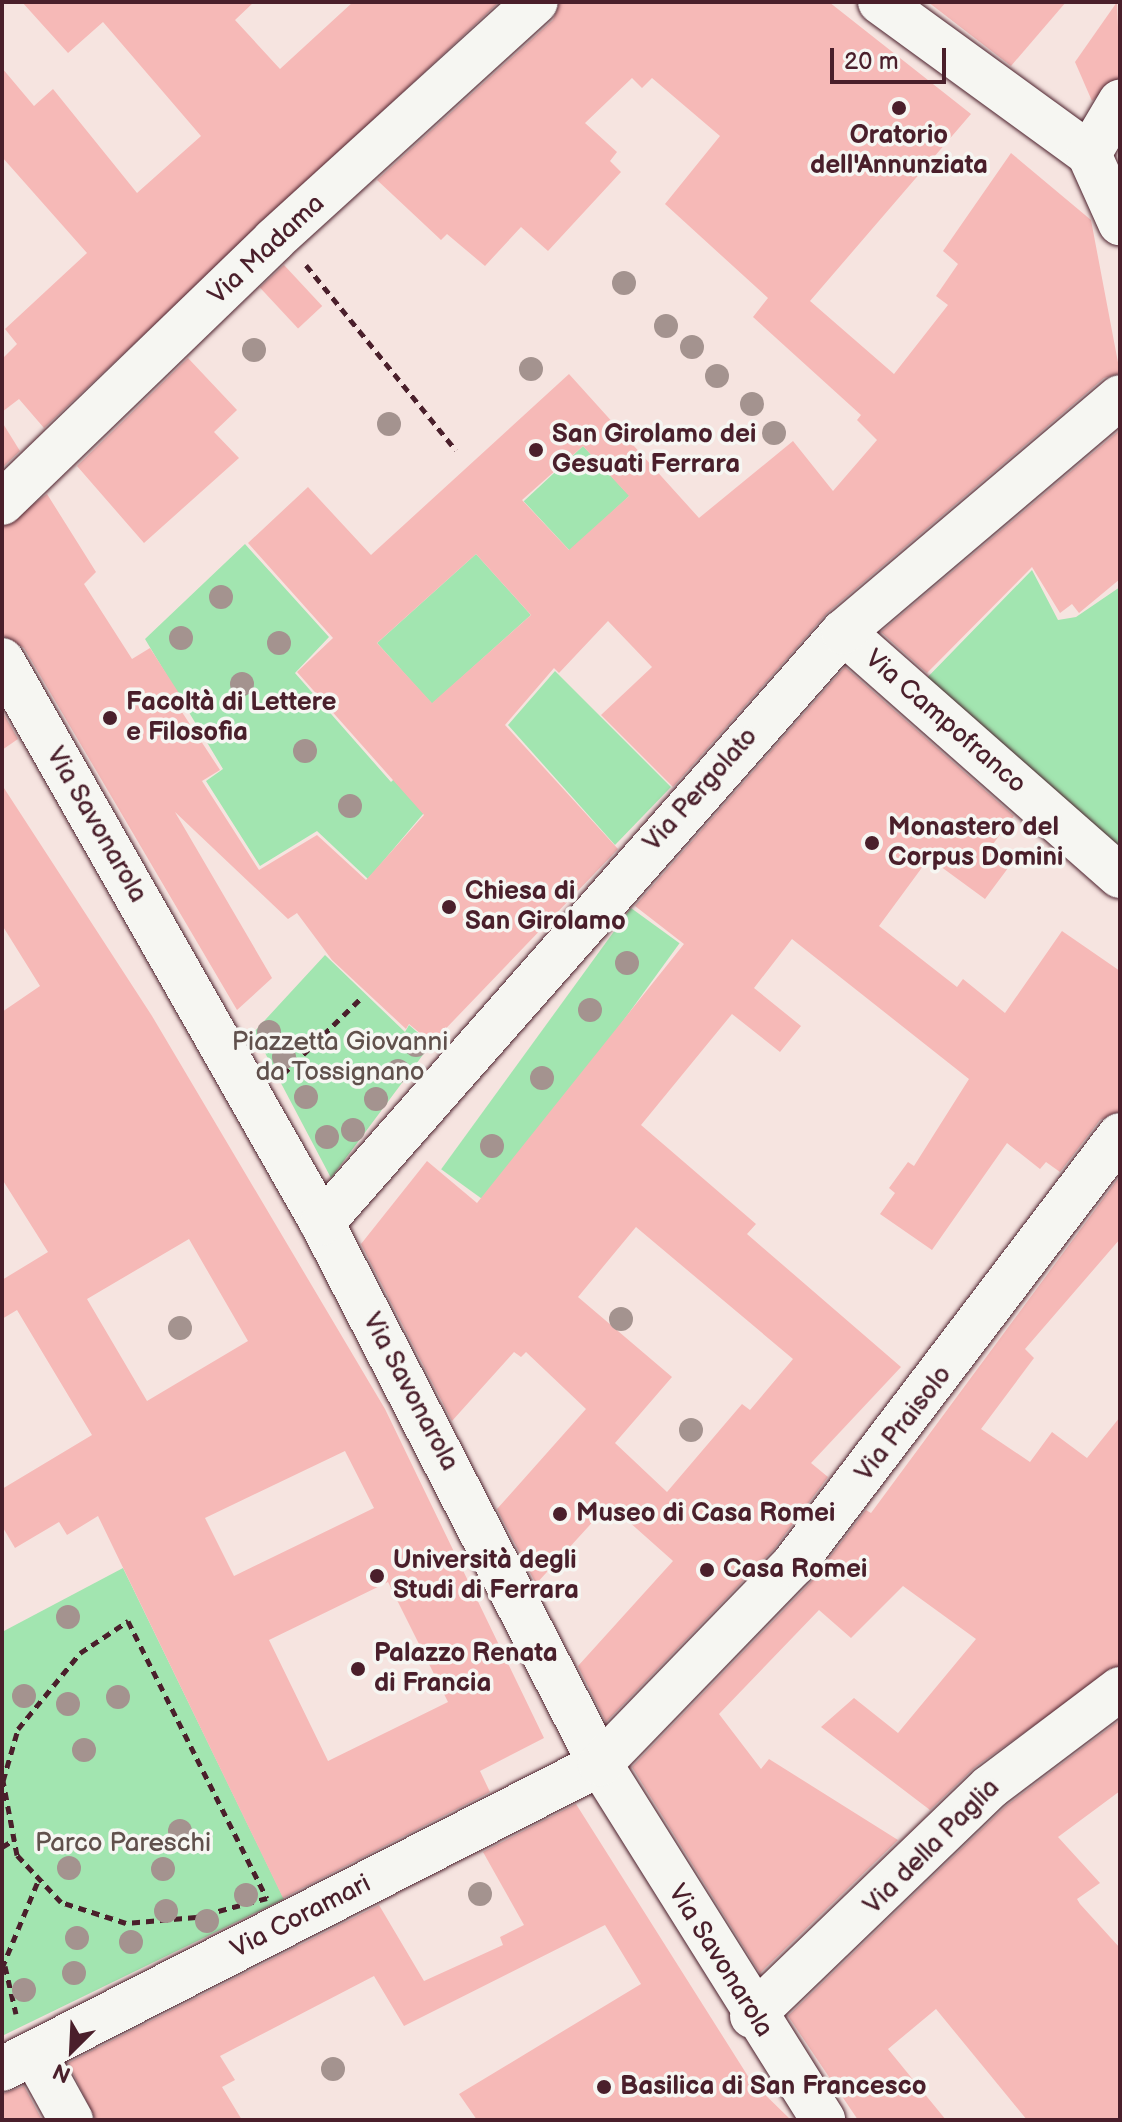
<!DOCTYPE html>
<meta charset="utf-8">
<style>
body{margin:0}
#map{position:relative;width:1122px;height:2122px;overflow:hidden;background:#f6e4e0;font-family:"Balsamiq Sans",sans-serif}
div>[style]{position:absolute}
.green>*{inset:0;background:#a2e5b0;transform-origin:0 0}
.building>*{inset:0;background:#f6b9b7;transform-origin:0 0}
.path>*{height:5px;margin-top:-2.5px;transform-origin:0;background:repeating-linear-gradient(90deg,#4a1f2b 0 8px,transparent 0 14px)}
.roads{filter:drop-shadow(0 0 2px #4a1f2b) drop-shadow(0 0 2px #4a1f2b)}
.minor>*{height:44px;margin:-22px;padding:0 22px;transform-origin:22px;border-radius:22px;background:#f6f6f2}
.trees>*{width:24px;height:24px;margin:-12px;border-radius:50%;background:#a4938f}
.dots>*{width:22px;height:22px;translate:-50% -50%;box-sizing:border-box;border:4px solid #f6f6f2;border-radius:50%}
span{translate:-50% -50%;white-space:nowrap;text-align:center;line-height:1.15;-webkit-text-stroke:7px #f6f6f2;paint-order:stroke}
.poi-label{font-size:26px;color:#4a1f2b;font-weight:700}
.left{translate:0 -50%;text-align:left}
.street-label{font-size:26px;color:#4a1f2b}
.park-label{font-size:26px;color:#60504c}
.frame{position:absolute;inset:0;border:4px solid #4a1f2b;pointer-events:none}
.north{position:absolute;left:32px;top:2010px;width:80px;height:80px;-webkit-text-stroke:6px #f6f6f2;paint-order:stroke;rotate:204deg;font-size:22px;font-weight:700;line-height:32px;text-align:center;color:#4a1f2b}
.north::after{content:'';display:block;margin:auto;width:28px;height:36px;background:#4a1f2b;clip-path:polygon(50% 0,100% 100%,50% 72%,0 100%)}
.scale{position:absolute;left:830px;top:48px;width:116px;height:36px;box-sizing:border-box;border:4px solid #4a1f2b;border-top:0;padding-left:10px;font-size:24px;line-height:28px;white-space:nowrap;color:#4a1f2b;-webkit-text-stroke:6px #f6f6f2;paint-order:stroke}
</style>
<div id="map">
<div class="green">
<div style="left:583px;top:446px;width:68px;height:81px;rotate:47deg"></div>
<div style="clip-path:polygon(245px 544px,329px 637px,295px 673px,391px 782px,415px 760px,445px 788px,368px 879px,317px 831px,260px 866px,206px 781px,223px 769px,145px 639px)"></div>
<div style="left:476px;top:554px;width:82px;height:133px;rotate:48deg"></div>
<div style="clip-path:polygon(1032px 570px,1058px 620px,1076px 617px,1120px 587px,1120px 859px,919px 686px)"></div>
<div style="clip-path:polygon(555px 671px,671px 787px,615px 845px,508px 725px)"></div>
<div style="left:631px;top:908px;width:60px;height:323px;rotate:36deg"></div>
<div style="clip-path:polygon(325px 955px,405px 1032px,409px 1025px,431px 1044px,331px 1178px,254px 1032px)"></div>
<div style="clip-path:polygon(123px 1568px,284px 1899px,2px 2036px,2px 1632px)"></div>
</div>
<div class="building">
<div style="clip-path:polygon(22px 2px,254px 2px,235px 20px,280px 69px,353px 2px,499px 2px,44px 428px,19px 399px,2px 412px,2px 359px,17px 344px,5px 329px,87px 253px,2px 157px,2px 68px,34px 106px,53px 89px,137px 193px,201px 136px,103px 22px,68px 53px)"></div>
<div style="clip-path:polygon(evenodd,560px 2px,829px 2px,971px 114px,810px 301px,894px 374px,948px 305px,936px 296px,958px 264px,943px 251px,1011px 153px,1091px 220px,1120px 373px,1104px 378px,827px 613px,673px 787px,601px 715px,652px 667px,608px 621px,559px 673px,554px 668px,505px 725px,618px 849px,432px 1043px,409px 1024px,406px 1029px,332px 960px,297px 913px,288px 919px,175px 812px,272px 978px,237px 1010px,24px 648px,2px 635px,2px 527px,47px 494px,96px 572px,84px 584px,132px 659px,150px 648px,182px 698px,176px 703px,220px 770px,202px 781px,259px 870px,317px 835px,366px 880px,424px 815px,297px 672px,333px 638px,248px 543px,308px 487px,371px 555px,569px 374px,699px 518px,793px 441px,833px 491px,877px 440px,857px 420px,861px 415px,753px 317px,768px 298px,665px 204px,720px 136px,652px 78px,642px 88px,632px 78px,585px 123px,617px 152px,610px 161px,621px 172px,548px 251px,521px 227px,485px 266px,447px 234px,441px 240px,377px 180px,553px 20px,560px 2px,583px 446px,629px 496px,569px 550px,522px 500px,583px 446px,560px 2px,476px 554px,531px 615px,432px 703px,377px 643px,476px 554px)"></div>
<div style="clip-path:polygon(928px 2px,1066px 2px,1011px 66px)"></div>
<div style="clip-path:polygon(1117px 2px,1120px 77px,1092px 101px,1075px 62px)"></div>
<div style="left:284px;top:265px;width:56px;height:33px;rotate:47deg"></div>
<div style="clip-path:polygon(188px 358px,237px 410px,214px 432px,239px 458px,144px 543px,77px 466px)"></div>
<div style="clip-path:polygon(2px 422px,20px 451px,2px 468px)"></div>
<div style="clip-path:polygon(1120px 430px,1120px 579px,1079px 613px,1072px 604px,1060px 613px,1032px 567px,927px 673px,881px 632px)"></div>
<div style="clip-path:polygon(evenodd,845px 667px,1014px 816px,990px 848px,1011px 864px,985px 899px,929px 858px,879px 926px,957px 987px,963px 979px,1005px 1013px,1062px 931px,1120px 971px,1120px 1111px,1100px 1120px,1060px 1172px,1046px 1162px,1040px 1169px,1007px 1143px,932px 1250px,880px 1214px,895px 1193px,889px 1188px,908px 1162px,914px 1166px,969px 1079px,792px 939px,754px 988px,801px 1026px,780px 1052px,732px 1014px,641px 1125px,756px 1224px,747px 1234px,901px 1367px,811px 1463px,828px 1477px,774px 1549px,606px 1722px,578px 1666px,673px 1561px,609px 1504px,536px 1584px,497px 1509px,586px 1409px,526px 1352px,521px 1357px,514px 1352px,452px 1421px,361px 1244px,427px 1161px,477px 1203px,684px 944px,635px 906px,845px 667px,636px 1227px,793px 1359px,750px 1410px,742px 1404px,667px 1492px,615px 1443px,672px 1377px,578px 1297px,636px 1227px)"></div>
<div style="clip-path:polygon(2px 711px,18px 739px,2px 750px)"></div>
<div style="clip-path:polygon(evenodd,2px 785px,152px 1016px,385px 1409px,544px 1738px,480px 1771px,490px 1792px,283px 1898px,98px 1516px,67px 1535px,59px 1522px,15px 1548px,2px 1526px,2px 1489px,92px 1435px,17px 1310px,2px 1319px,2px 1280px,48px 1252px,2px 1179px,2px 1012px,40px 986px,2px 925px,2px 785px,189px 1239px,248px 1341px,147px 1401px,87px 1299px,189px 1239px,2px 785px,345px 1451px,374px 1508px,234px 1576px,205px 1518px,345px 1451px,2px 785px,388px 1582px,448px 1702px,328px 1761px,269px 1640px,388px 1582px)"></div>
<div style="clip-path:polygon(1120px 1176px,1120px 1239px,1025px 1349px,1034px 1358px,981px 1429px,1030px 1462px,1052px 1432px,1087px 1458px,1120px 1417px,1120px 1665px,975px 1767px,930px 1810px,821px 1727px,854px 1698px,898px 1733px,976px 1639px,903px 1586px,851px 1638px,819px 1610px,719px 1714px,761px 1769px,769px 1759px,898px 1840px,760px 1973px,632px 1767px,811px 1582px,866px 1510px,871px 1513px)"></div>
<div style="clip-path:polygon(1120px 1720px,1120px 1791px,1058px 1837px,1100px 1883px,1077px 1899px,1080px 1904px,1120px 1948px,1120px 2120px,1027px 2120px,936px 2009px,888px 2049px,946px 2120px,858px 2120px,788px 2016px,1006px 1806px)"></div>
<div style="clip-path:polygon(576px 1804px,751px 2081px,791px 2120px,477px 2120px,459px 2094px,641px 1984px,605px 1925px,404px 2026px,374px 1976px,220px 2056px,235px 2080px,222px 2087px,242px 2120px,96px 2120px,68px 2063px,379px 1905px,424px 1981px,503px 1945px,500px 1937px,524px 1925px,483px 1852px)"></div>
<div style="clip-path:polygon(24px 2086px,42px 2120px,2px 2120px,2px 2094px)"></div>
</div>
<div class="path">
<div style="left:306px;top:265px;width:238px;rotate:51deg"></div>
<div style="left:283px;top:1074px;width:107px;rotate:-44.2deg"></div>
<div style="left:128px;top:1621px;width:310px;rotate:63.4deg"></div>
<div style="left:267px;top:1898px;width:73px;rotate:165deg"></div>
<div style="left:196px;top:1917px;width:70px;rotate:175.1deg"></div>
<div style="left:126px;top:1923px;width:68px;rotate:-162.1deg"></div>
<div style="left:61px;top:1902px;width:64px;rotate:-133.1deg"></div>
<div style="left:17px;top:1855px;width:75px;rotate:-100.7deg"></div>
<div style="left:3px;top:1781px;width:54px;rotate:-73.9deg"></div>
<div style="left:18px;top:1729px;width:98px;rotate:-50.8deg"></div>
<div style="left:80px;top:1653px;width:58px;rotate:-33.7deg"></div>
<div style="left:2px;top:1847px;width:12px;rotate:-31deg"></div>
<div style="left:5px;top:1966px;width:49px;rotate:77.1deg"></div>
<div style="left:2px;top:1968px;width:94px;rotate:-67.5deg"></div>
</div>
<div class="roads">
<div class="minor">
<div style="left:880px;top:2px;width:258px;rotate:36deg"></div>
<div style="left:1089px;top:154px;width:76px;rotate:65.8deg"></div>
<div style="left:1089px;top:154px;width:61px;rotate:-59.2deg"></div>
<div style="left:2px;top:503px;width:378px;rotate:-44deg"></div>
<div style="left:274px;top:240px;width:354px;rotate:-42.3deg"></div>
<div style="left:843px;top:632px;width:369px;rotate:41.4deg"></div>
<div style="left:2px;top:660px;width:648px;rotate:60.39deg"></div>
<div style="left:322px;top:1223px;width:608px;rotate:62.8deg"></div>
<div style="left:600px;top:1764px;width:420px;rotate:57.9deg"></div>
<div style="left:322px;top:1223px;width:788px;rotate:-48.6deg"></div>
<div style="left:843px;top:632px;width:363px;rotate:-40.3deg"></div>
<div style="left:752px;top:2016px;width:330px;rotate:-43.9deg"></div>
<div style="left:990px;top:1787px;width:163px;rotate:-37deg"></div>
<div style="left:34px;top:2053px;width:77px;rotate:61.1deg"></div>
<div style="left:2px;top:2069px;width:671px;rotate:-27.02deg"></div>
<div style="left:600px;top:1764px;width:277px;rotate:-45.9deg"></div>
<div style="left:793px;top:1565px;width:540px;rotate:-52.75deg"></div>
</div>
</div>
<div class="trees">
<div style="left:624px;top:283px"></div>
<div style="left:666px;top:326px"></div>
<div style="left:692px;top:347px"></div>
<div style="left:254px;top:350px"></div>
<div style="left:531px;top:369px"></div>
<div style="left:717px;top:376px"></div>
<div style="left:752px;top:404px"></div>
<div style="left:389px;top:424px"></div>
<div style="left:774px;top:433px"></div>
<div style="left:221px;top:597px"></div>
<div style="left:181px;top:638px"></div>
<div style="left:279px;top:643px"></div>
<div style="left:242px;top:684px"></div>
<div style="left:305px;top:751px"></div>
<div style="left:350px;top:806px"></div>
<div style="left:627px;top:963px"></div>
<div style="left:590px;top:1010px"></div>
<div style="left:269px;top:1032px"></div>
<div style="left:416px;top:1045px"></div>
<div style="left:284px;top:1057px"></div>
<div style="left:398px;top:1071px"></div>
<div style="left:542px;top:1078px"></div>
<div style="left:306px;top:1097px"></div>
<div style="left:376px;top:1099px"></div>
<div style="left:353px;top:1130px"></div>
<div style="left:327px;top:1137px"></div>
<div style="left:492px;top:1146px"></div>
<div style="left:621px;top:1319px"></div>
<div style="left:180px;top:1328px"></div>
<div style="left:691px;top:1430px"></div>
<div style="left:68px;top:1617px"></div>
<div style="left:24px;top:1696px"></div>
<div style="left:118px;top:1697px"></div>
<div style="left:68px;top:1704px"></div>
<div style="left:84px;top:1750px"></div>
<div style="left:180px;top:1831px"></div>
<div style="left:69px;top:1868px"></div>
<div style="left:163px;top:1869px"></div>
<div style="left:480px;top:1894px"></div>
<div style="left:246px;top:1895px"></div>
<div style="left:166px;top:1911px"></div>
<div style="left:207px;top:1921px"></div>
<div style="left:77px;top:1938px"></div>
<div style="left:131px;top:1942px"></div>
<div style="left:74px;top:1973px"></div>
<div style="left:24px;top:1990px"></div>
<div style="left:333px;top:2069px"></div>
</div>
<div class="dots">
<div style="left:899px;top:108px;background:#4a1f2b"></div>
<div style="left:536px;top:450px;background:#4a1f2b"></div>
<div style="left:110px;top:718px;background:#4a1f2b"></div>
<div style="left:872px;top:843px;background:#4a1f2b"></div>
<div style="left:449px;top:907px;background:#4a1f2b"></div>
<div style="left:560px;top:1514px;background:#4a1f2b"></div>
<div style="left:707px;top:1570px;background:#4a1f2b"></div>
<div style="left:377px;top:1576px;background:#4a1f2b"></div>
<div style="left:358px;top:1669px;background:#4a1f2b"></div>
<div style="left:604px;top:2087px;background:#4a1f2b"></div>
</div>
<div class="poi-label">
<span style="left:899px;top:151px">Oratorio<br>dell'Annunziata</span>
<span class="left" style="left:552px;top:450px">San Girolamo dei<br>Gesuati Ferrara</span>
<span class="left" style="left:126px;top:718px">Facoltà di Lettere<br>e Filosofia</span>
<span class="left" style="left:888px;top:843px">Monastero del<br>Corpus Domini</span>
<span class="left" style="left:465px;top:907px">Chiesa di<br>San Girolamo</span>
<span class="left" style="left:576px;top:1514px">Museo di Casa Romei</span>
<span class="left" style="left:393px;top:1576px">Università degli<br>Studi di Ferrara</span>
<span class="left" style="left:723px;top:1570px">Casa Romei</span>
<span class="left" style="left:374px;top:1669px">Palazzo Renata<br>di Francia</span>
<span class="left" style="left:620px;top:2087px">Basilica di San Francesco</span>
</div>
<div class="street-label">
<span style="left:267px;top:250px;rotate:-43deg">Via Madama</span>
<span style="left:945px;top:722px;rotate:41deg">Via Campofranco</span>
<span style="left:701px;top:790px;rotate:-48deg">Via Pergolato</span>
<span style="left:96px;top:825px;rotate:60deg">Via Savonarola</span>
<span style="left:410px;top:1392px;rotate:62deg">Via Savonarola</span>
<span style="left:904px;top:1424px;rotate:-52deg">Via Praisolo</span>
<span style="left:932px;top:1847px;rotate:-45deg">Via della Paglia</span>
<span style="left:301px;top:1917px;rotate:-27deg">Via Coramari</span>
<span style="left:720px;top:1961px;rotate:58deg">Via Savonarola</span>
</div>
<div class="park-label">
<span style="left:340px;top:1058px">Piazzetta Giovanni<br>da Tossignano</span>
<span style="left:123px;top:1844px">Parco Pareschi</span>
</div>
<div class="frame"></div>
<div class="north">N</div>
<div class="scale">20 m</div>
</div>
